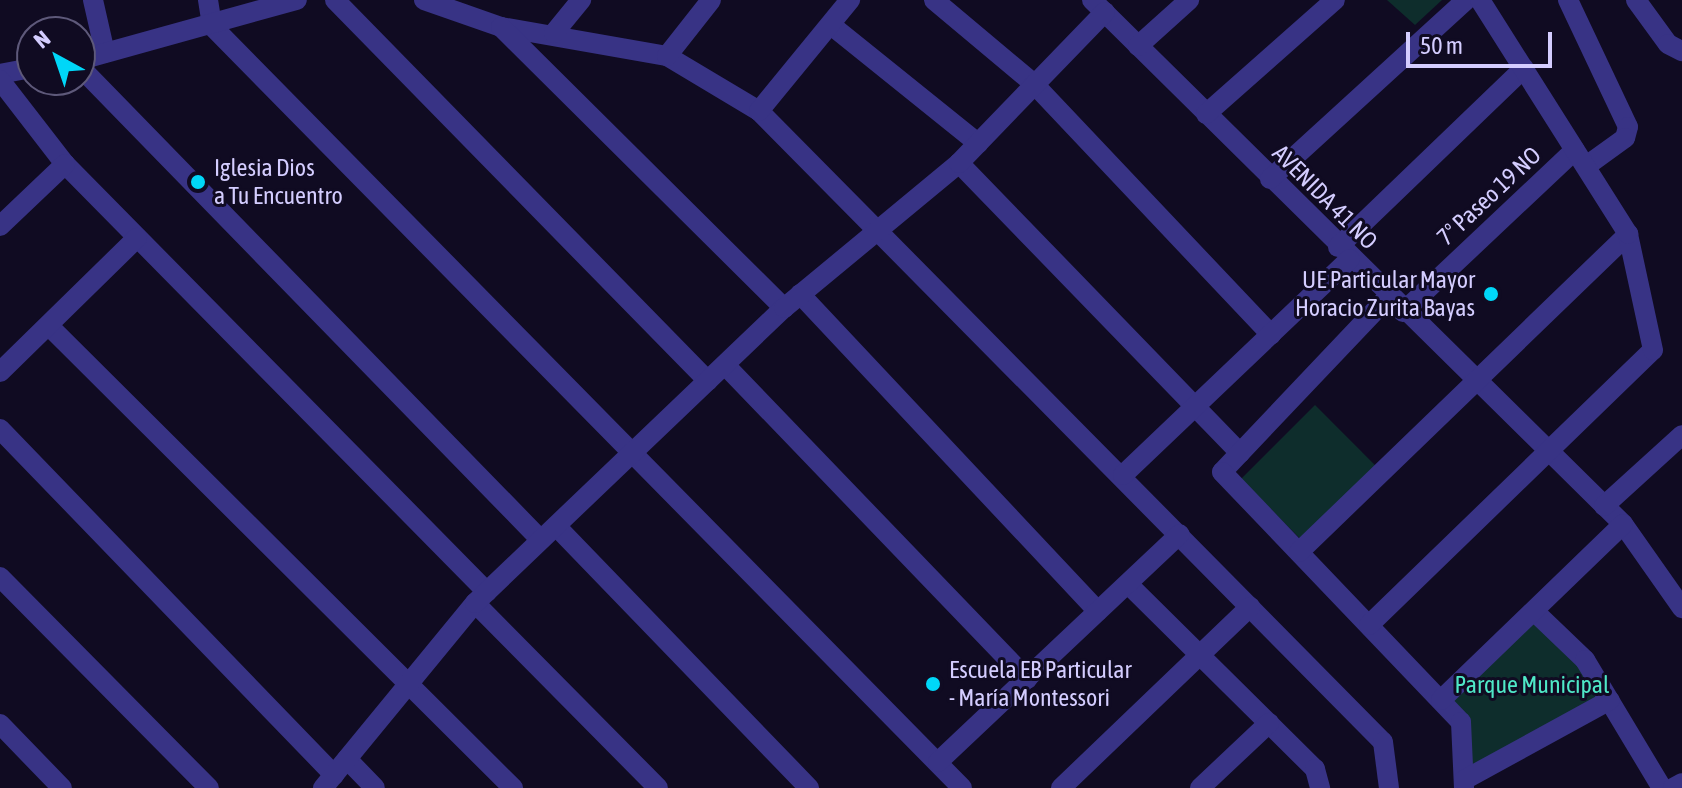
<!DOCTYPE html>
<meta charset="utf-8">
<style>
body{margin:0}
#map{position:relative;width:1682px;height:788px;overflow:hidden;background:#100b22;font-family:"Asap Condensed",sans-serif}
div>[style]{position:absolute}
.green>*{inset:0;background:#0e2d2c;transform-origin:0 0}
.minor>*{height:20px;margin:-10px;padding:0 10px;transform-origin:10px;border-radius:10px;background:#383385}
.dots>*{width:22px;height:22px;translate:-50% -50%;box-sizing:border-box;border:4px solid #100b22;border-radius:50%}
span{translate:-50% -50%;white-space:nowrap;text-align:center;line-height:1.15;-webkit-text-stroke:6px #100b22;paint-order:stroke}
.poi-label{font-size:24px;color:#d4cdff}
.left{translate:0 -50%;text-align:left}
.right{translate:-100% -50%;text-align:right}
.street-label{font-size:24px;color:#d4cdff}
.park-label{font-size:24px;color:#4fe8c7}
.north{position:absolute;left:16px;top:16px;width:80px;height:80px;box-sizing:border-box;background:#100b22;border:2px solid #5e597a;border-radius:50%;rotate:320deg;font-size:22px;font-weight:700;line-height:32px;text-align:center;color:#d4cdff}
.north::after{content:'';display:block;margin:auto;width:28px;height:36px;background:#00d7f8;clip-path:polygon(50% 0,100% 100%,50% 72%,0 100%)}
.scale{position:absolute;left:1406px;top:32px;width:146px;height:36px;box-sizing:border-box;border:4px solid #d4cdff;border-top:0;padding-left:10px;font-size:24px;line-height:28px;white-space:nowrap;color:#d4cdff;-webkit-text-stroke:6px #100b22;paint-order:stroke}
</style>
<div id="map">
<div class="green">
<div style="clip-path:polygon(1387px 0,1442px 0,1415px 25px)"></div>
<div style="left:1315px;top:405px;width:90px;height:105px;rotate:45deg"></div>
<div style="clip-path:polygon(1535px 621px,1579px 660px,1600px 696px,1470px 771px,1450px 701px)"></div>
</div>
<div class="minor">
<div style="left:93px;top:0;width:54px;rotate:77.2deg"></div>
<div style="left:208px;top:0;width:26px;rotate:81deg"></div>
<div style="left:212px;top:26px;width:1069px;rotate:45.45deg"></div>
<div style="left:335px;top:0;width:533px;rotate:45.61deg"></div>
<div style="left:424px;top:0;width:82px;rotate:19.3deg"></div>
<div style="left:501px;top:27px;width:169px;rotate:9.9deg"></div>
<div style="left:667px;top:56px;width:107px;rotate:30.9deg"></div>
<div style="left:759px;top:111px;width:887px;rotate:45.32deg"></div>
<div style="left:1383px;top:742px;width:46px;rotate:82.6deg"></div>
<div style="left:934px;top:0;width:131px;rotate:40deg"></div>
<div style="left:1034px;top:84px;width:345px;rotate:46.6deg"></div>
<div style="left:1092px;top:0;width:746px;rotate:44.62deg"></div>
<div style="left:1623px;top:524px;width:103px;rotate:54.9deg"></div>
<div style="left:1568px;top:0;width:140px;rotate:64.7deg"></div>
<div style="left:1628px;top:127px;width:11px;rotate:105deg"></div>
<div style="left:1625px;top:138px;width:48px;rotate:144.3deg"></div>
<div style="left:1636px;top:0;width:54px;rotate:54deg"></div>
<div style="left:1668px;top:44px;width:16px;rotate:27deg"></div>
<div style="left:831px;top:25px;width:189px;rotate:38.8deg"></div>
<div style="left:501px;top:27px;width:399px;rotate:44.8deg"></div>
<div style="left:554px;top:33px;width:43px;rotate:-50.7deg"></div>
<div style="left:1138px;top:46px;width:69px;rotate:-42deg"></div>
<div style="left:667px;top:56px;width:71px;rotate:-51.8deg"></div>
<div style="left:80px;top:60px;width:225px;rotate:-15.5deg"></div>
<div style="left:80px;top:67px;width:660px;rotate:45.74deg"></div>
<div style="left:0;top:74px;width:33px;rotate:-11deg"></div>
<div style="left:0;top:80px;width:106px;rotate:52.3deg"></div>
<div style="left:65px;top:164px;width:601px;rotate:45.4deg"></div>
<div style="left:759px;top:111px;width:144px;rotate:-50.7deg"></div>
<div style="left:1206px;top:114px;width:172px;rotate:-41.5deg"></div>
<div style="left:959px;top:163px;width:404px;rotate:45.9deg"></div>
<div style="left:1270px;top:179px;width:265px;rotate:-42.4deg"></div>
<div style="left:0;top:226px;width:90px;rotate:-43.6deg"></div>
<div style="left:1338px;top:247px;width:258px;rotate:-43.9deg"></div>
<div style="left:800px;top:294px;width:435px;rotate:46.8deg"></div>
<div style="left:1388px;top:297px;width:241px;rotate:133.5deg"></div>
<div style="left:1222px;top:472px;width:346px;rotate:46.3deg"></div>
<div style="left:1461px;top:722px;width:66px;rotate:87.4deg"></div>
<div style="left:1403px;top:312px;width:236px;rotate:-43.3deg"></div>
<div style="left:49px;top:326px;width:655px;rotate:44.88deg"></div>
<div style="left:725px;top:365px;width:436px;rotate:46.1deg"></div>
<div style="left:0;top:372px;width:192px;rotate:-44.4deg"></div>
<div style="left:0;top:429px;width:481px;rotate:46deg"></div>
<div style="left:1123px;top:475px;width:313px;rotate:-43.6deg"></div>
<div style="left:1604px;top:506px;width:105px;rotate:-42.3deg"></div>
<div style="left:557px;top:527px;width:363px;rotate:46deg"></div>
<div style="left:1299px;top:552px;width:458px;rotate:-44deg"></div>
<div style="left:0;top:577px;width:297px;rotate:45.3deg"></div>
<div style="left:1128px;top:584px;width:263px;rotate:44.7deg"></div>
<div style="left:1315px;top:769px;width:20px;rotate:75deg"></div>
<div style="left:475px;top:603px;width:260px;rotate:45.3deg"></div>
<div style="left:1536px;top:613px;width:68px;rotate:43.8deg"></div>
<div style="left:1585px;top:660px;width:149px;rotate:59deg"></div>
<div style="left:1369px;top:625px;width:395px;rotate:-44.1deg"></div>
<div style="left:1653px;top:350px;width:119px;rotate:-102.2deg"></div>
<div style="left:1628px;top:234px;width:277px;rotate:-122.3deg"></div>
<div style="left:1441px;top:700px;width:253px;rotate:-44deg"></div>
<div style="left:0;top:724px;width:89px;rotate:45.9deg"></div>
<div style="left:347px;top:759px;width:40px;rotate:46deg"></div>
<div style="left:938px;top:762px;width:332px;rotate:-43.3deg"></div>
<div style="left:1464px;top:780px;width:166px;rotate:-28.7deg"></div>
<div style="left:323px;top:788px;width:239px;rotate:-50.6deg"></div>
<div style="left:475px;top:603px;width:427px;rotate:-43.7deg"></div>
<div style="left:784px;top:308px;width:227px;rotate:-39.6deg"></div>
<div style="left:959px;top:163px;width:210px;rotate:-46deg"></div>
<div style="left:1061px;top:788px;width:262px;rotate:-43.8deg"></div>
<div style="left:1200px;top:788px;width:95px;rotate:-43.3deg"></div>
<div style="left:1673px;top:788px;width:10px;rotate:-29deg"></div>
</div>
<div class="dots">
<div style="left:198px;top:182px;background:#00d7f8"></div>
<div style="left:1491px;top:294px;background:#00d7f8"></div>
<div style="left:933px;top:684px;background:#00d7f8"></div>
</div>
<div class="poi-label">
<span class="left" style="left:214px;top:182px">Iglesia Dios<br>a Tu Encuentro</span>
<span class="right" style="left:1475px;top:294px">UE Particular Mayor<br>Horacio Zurita Bayas</span>
<span class="left" style="left:949px;top:684px">Escuela EB Particular<br>- María Montessori</span>
</div>
<div class="street-label">
<span style="left:1489px;top:196px;rotate:-43deg">7º Paseo 19 NO</span>
<span style="left:1325px;top:197px;rotate:45deg">AVENIDA 41 NO</span>
</div>
<div class="park-label">
<span style="left:1532px;top:685px">Parque Municipal</span>
</div>
<div class="north">N</div>
<div class="scale">50 m</div>
</div>
